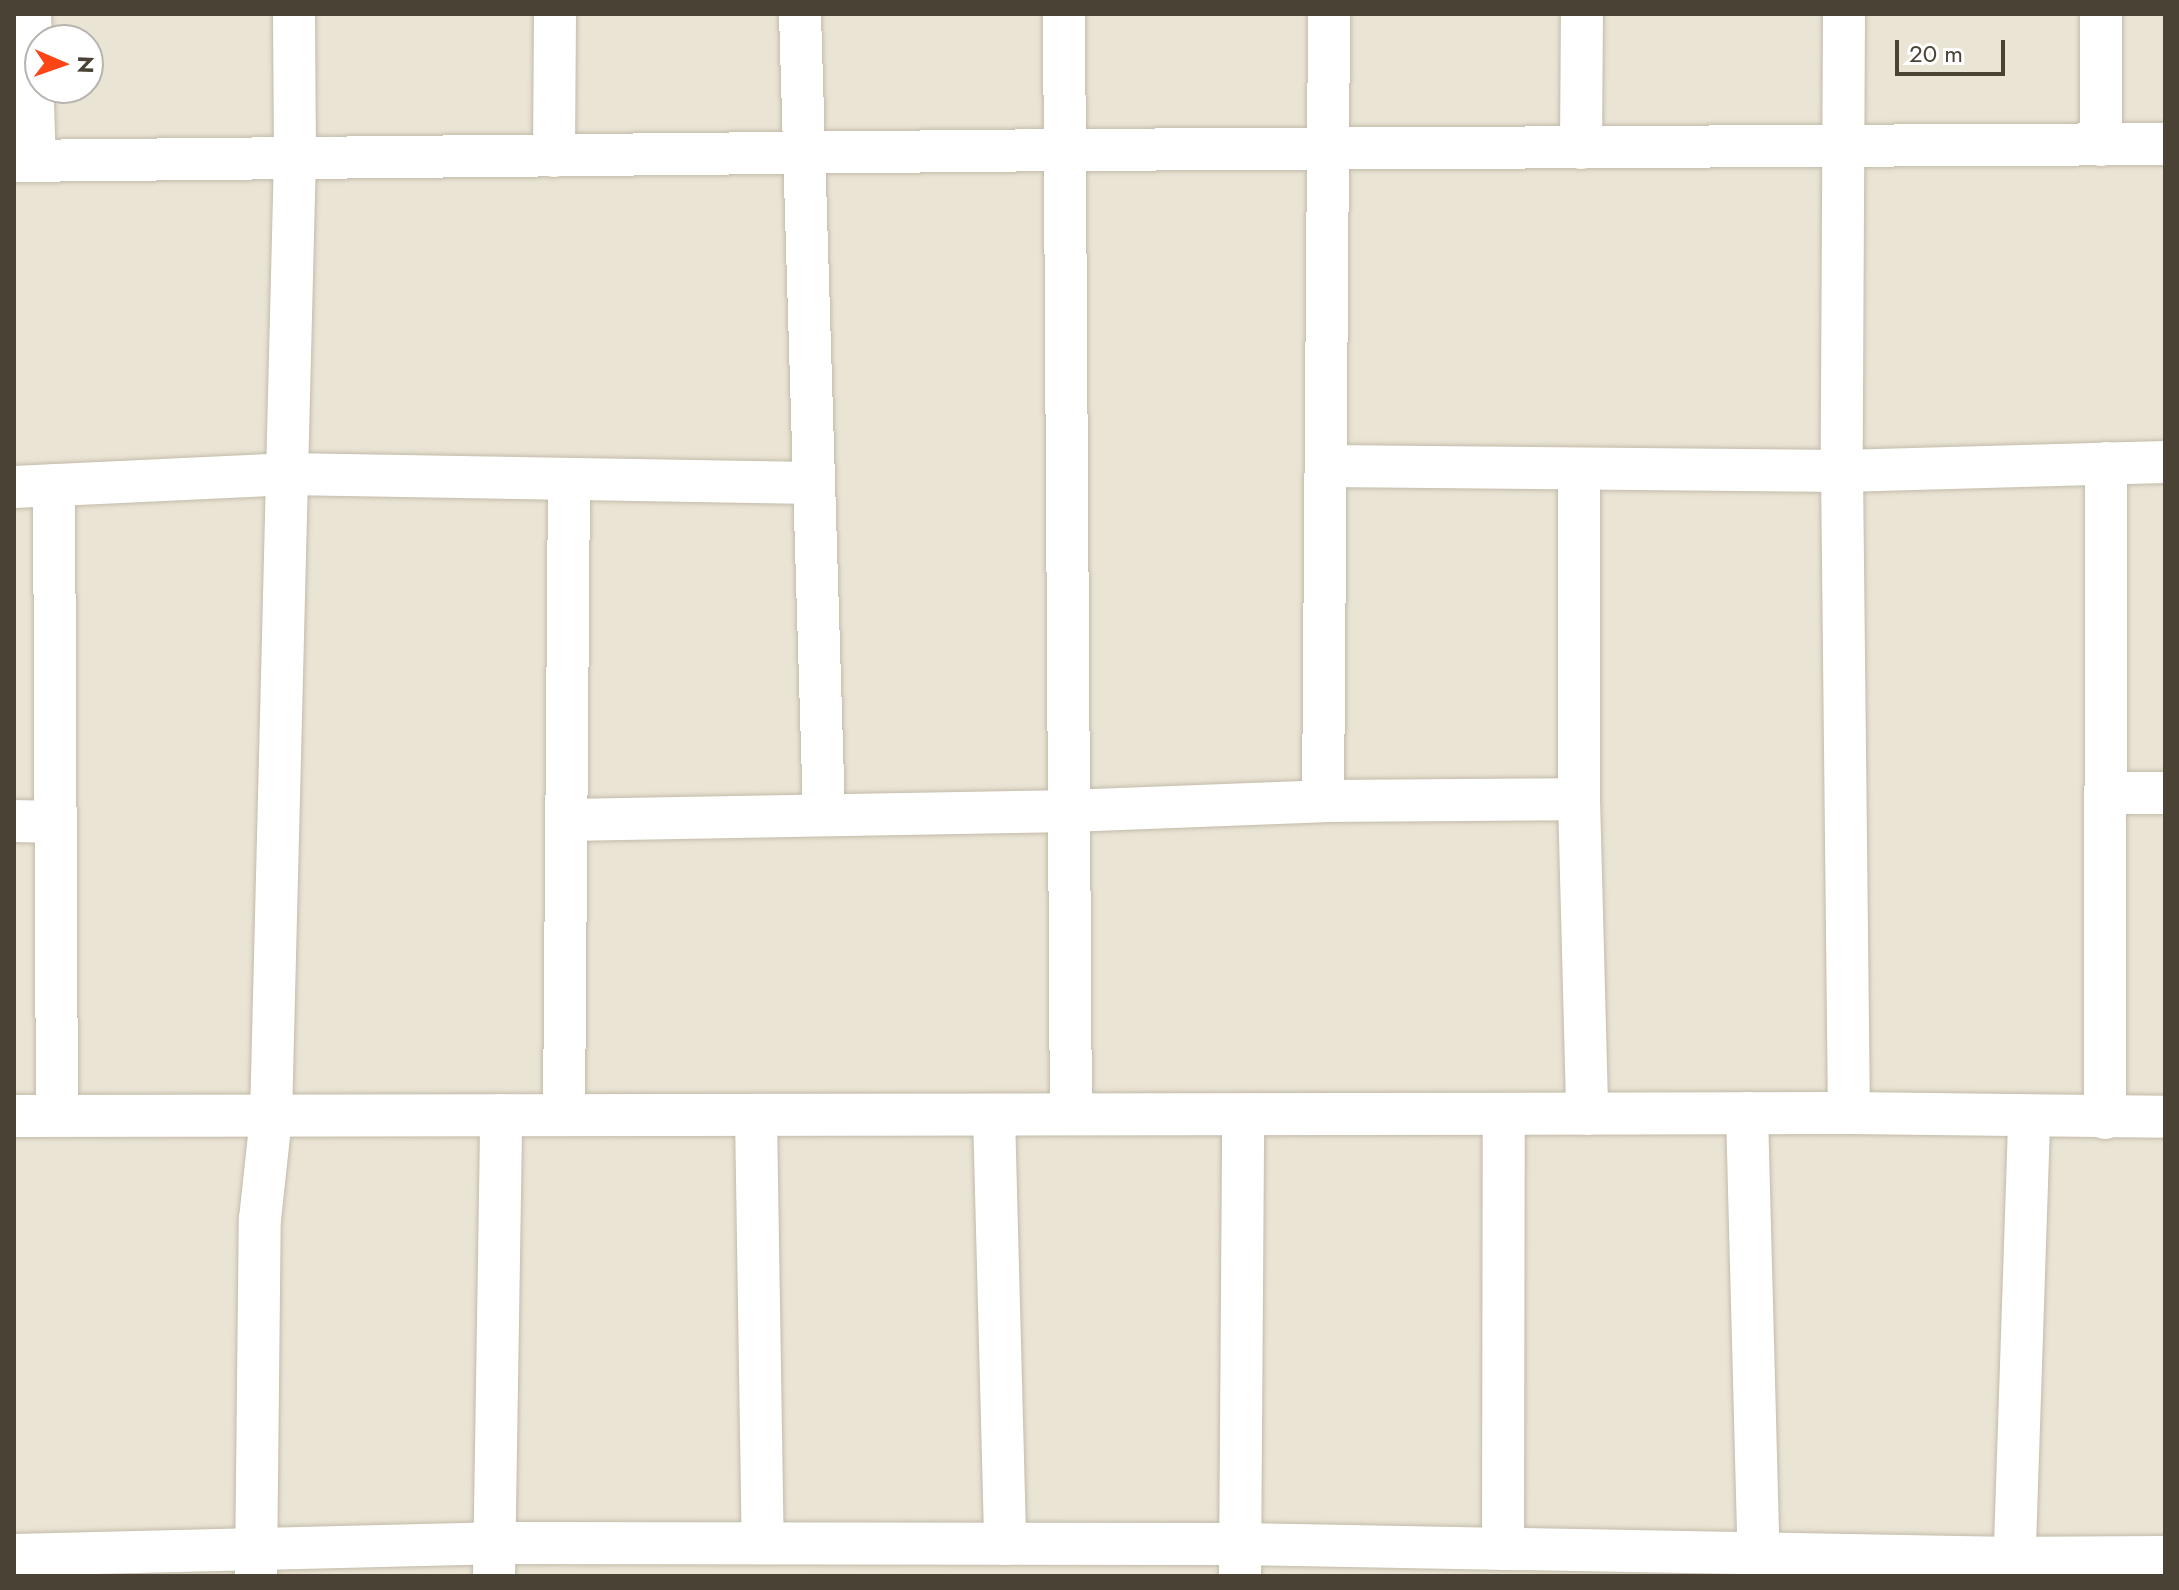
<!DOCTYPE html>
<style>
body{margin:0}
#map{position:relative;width:2179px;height:1590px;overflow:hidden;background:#f5f2e7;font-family:Jost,sans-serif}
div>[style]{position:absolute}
.residential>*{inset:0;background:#eae4d5}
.roads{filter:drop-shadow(0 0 2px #c2bba9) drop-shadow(0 0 2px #c2bba9)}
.minor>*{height:42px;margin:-21px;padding:0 21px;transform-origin:21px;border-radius:21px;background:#fff}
span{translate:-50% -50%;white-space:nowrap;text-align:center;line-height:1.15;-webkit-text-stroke:7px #fff;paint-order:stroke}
.frame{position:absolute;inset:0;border:16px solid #4a4335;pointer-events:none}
.north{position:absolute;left:24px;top:24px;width:80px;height:80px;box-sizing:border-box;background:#fff;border:2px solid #b7b4ae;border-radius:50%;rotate:92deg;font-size:22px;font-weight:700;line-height:32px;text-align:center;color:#4a4335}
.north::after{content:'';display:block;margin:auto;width:28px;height:36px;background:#ff4415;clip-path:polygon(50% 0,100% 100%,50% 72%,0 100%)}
.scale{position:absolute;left:1895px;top:40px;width:110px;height:36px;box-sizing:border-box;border:4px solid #4a4335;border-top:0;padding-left:10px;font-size:24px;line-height:28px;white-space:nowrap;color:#4a4335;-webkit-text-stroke:6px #fff;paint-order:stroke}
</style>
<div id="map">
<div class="residential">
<div style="clip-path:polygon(evenodd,14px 14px,2165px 14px,2165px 1576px,14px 1576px,14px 14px,40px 40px,88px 40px,88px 88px,40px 88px,40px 40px)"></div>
</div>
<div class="roads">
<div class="minor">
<div style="left:30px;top:14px;width:147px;rotate:88.1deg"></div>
<div style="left:800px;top:14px;width:800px;rotate:88.28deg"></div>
<div style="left:1064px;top:14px;width:1100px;rotate:89.64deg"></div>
<div style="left:1844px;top:14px;width:457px;rotate:90.3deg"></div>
<div style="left:1842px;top:471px;width:642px;rotate:89.38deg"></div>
<div style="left:2101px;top:14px;width:131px;rotate:90deg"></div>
<div style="left:1581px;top:148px;width:134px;rotate:-89.6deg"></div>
<div style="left:554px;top:156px;width:142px;rotate:-89.6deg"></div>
<div style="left:14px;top:161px;width:1050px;rotate:-0.6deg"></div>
<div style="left:1064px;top:150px;width:1101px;rotate:-0.31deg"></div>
<div style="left:1327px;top:466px;width:515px;rotate:0.56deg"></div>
<div style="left:1842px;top:471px;width:323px;rotate:-1.6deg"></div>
<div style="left:1579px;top:471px;width:328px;rotate:90deg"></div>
<div style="left:1579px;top:799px;width:315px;rotate:88.5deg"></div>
<div style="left:54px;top:485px;width:629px;rotate:89.73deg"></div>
<div style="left:14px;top:487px;width:272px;rotate:-2.7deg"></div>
<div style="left:286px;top:474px;width:527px;rotate:0.98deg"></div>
<div style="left:2106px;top:793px;width:59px"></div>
<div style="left:1323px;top:801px;width:787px;rotate:-89.56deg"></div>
<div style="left:567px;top:820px;width:501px;rotate:-1.03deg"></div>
<div style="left:1068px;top:811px;width:255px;rotate:-2.2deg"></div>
<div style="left:1323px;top:801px;width:256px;rotate:-0.4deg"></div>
<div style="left:14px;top:821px;width:41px;rotate:1.4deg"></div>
<div style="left:1747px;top:1113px;width:463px;rotate:88.5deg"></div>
<div style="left:564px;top:1115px;width:635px;rotate:-89.55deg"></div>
<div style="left:756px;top:1115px;width:428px;rotate:89.1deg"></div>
<div style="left:994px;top:1115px;width:429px;rotate:88.5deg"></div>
<div style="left:14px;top:1116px;width:1835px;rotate:-0.09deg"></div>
<div style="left:1849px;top:1113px;width:316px;rotate:0.7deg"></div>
<div style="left:2105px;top:1118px;width:655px;rotate:-89.91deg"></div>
<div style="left:1503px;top:1549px;width:435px;rotate:-89.9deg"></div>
<div style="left:14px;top:1555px;width:480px;rotate:-1.4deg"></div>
<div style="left:494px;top:1543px;width:746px;rotate:0.08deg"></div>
<div style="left:1240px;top:1544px;width:774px;rotate:1.04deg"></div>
<div style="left:2014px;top:1558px;width:151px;rotate:-0.4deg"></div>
<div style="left:256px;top:1576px;width:357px;rotate:-89.4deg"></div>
<div style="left:260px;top:1219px;width:103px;rotate:-83.8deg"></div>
<div style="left:271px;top:1117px;width:959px;rotate:-88.57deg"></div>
<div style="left:295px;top:158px;width:144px;rotate:-90.4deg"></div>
<div style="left:494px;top:1576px;width:461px;rotate:-89.1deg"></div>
<div style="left:1240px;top:1576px;width:461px;rotate:-89.6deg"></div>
<div style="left:2014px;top:1576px;width:458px;rotate:-88.1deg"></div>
</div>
</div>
<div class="frame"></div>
<div class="north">N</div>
<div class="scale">20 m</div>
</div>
